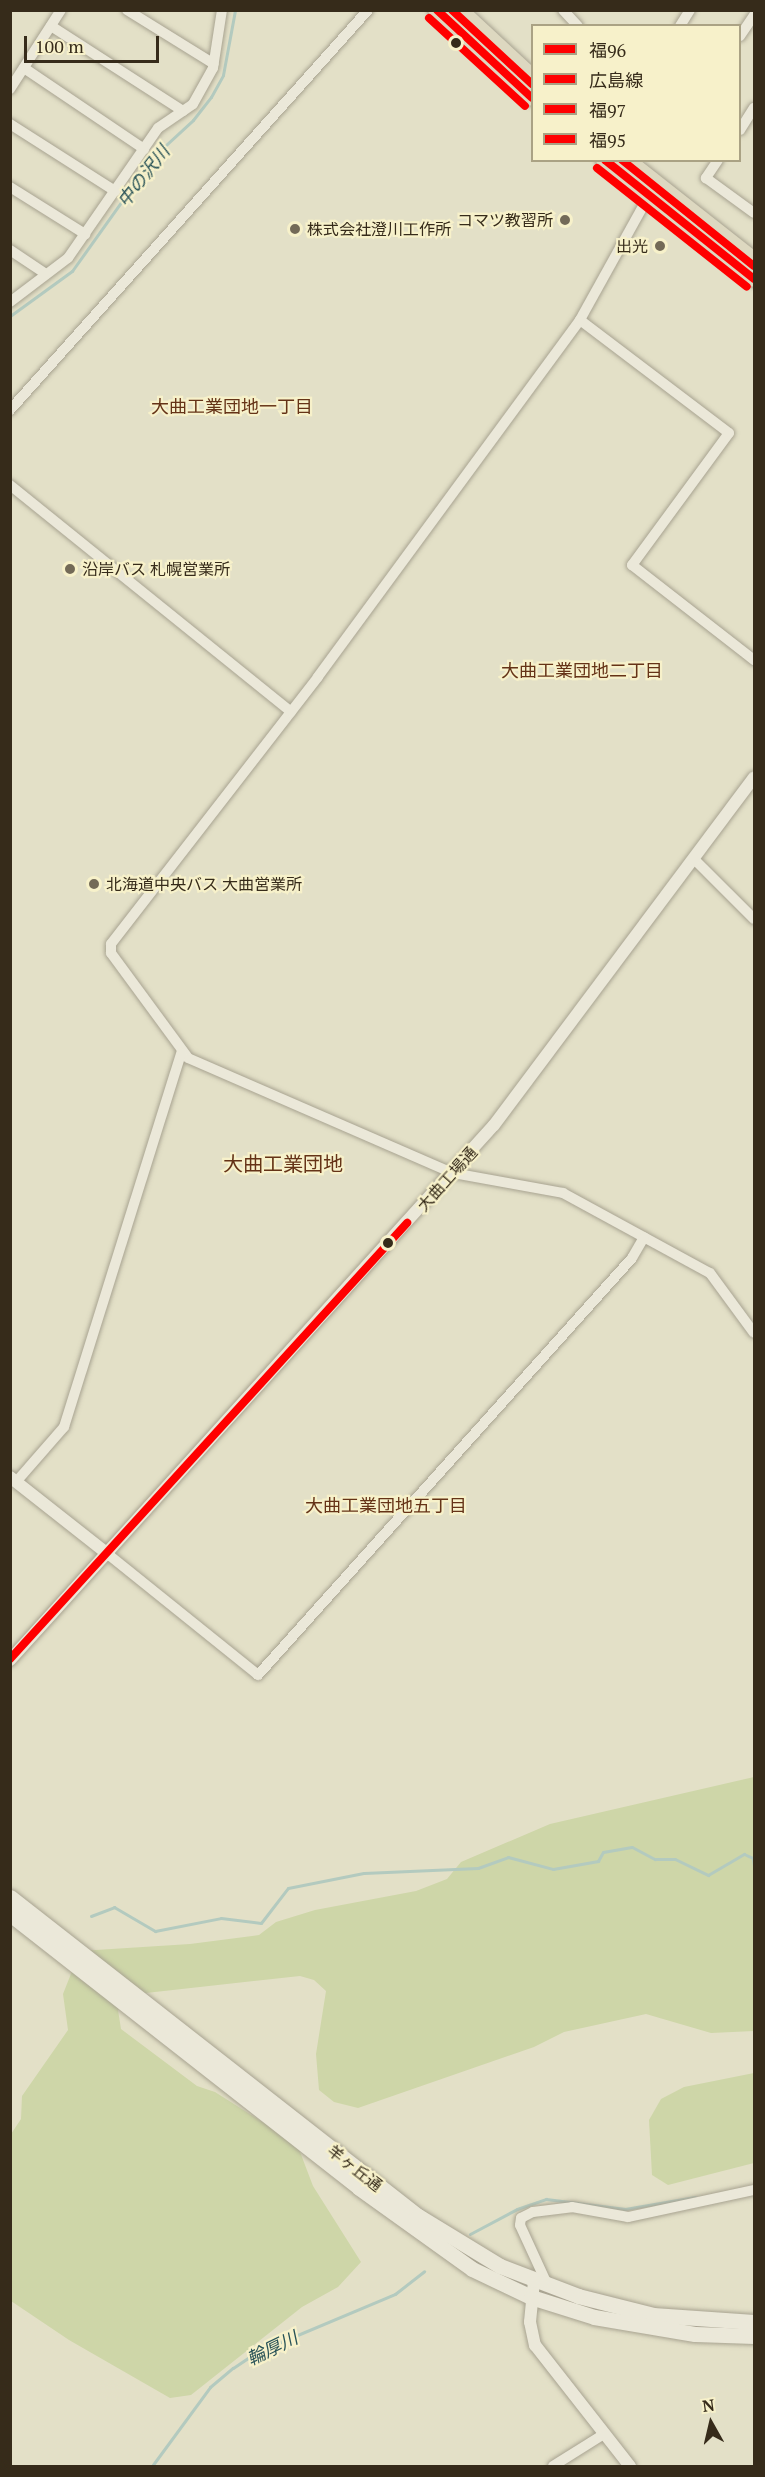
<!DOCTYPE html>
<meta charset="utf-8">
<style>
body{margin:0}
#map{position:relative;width:765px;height:2477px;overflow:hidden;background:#e3e0c7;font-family:"PT Serif","Noto Sans JP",serif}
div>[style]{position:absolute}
.green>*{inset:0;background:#ced6a8}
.stream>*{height:3px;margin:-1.5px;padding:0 1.5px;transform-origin:1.5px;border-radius:1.5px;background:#b3cabf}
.roads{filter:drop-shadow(0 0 2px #a8a391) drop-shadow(0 0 2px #a8a391)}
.minor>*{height:10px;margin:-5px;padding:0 5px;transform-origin:5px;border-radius:5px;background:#ebe8d9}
.tertiary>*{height:12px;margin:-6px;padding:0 6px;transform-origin:6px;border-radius:6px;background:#ebe8d9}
.secondary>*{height:15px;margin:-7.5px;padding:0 7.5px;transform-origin:7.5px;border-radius:7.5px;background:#ebe8d9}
.trunk>*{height:16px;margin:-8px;padding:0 8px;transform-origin:8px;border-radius:8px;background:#ddd8c0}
.bus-1>*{height:8px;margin:-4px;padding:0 4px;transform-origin:4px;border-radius:4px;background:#f00}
.bus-2>*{height:8px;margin:-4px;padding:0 4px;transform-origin:4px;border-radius:4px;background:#f00}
.bus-3>*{height:8px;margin:-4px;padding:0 4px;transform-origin:4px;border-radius:4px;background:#f00}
.bus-4>*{height:8px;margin:-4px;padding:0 4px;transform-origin:4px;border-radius:4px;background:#f00}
.dots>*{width:16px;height:16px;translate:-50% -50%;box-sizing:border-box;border:3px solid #f7f1ca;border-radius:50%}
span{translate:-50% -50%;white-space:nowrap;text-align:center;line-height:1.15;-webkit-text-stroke:4.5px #f7f1ca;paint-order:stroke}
.poi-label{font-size:16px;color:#362b1a}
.right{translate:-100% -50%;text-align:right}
.left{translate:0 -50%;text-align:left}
.street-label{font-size:16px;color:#362b1a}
.water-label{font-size:18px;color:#285257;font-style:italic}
.neighbourhood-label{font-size:18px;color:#653317}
.quarter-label{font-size:20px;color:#653317}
.frame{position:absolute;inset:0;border:12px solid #362b1a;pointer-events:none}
.legend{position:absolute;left:531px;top:24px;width:210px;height:138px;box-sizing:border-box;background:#f7f1ca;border:2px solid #aaa284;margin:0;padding:8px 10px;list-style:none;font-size:18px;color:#362b1a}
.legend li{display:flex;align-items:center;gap:12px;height:30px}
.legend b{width:30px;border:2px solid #aaa284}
.north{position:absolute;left:681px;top:2393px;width:60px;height:60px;-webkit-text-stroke:4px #f7f1ca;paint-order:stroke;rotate:352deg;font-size:16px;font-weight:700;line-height:24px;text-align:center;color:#362b1a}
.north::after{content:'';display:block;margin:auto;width:21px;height:27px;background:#362b1a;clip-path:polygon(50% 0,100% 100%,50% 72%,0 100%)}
.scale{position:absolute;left:24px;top:36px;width:135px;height:27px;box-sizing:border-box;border:3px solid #362b1a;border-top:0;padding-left:8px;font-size:18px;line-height:21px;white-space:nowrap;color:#362b1a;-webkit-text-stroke:4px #f7f1ca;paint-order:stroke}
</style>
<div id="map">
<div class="green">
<div style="clip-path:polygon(754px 1777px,754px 2031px,711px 2033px,646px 2014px,564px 2032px,534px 2047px,358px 2108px,334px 2102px,319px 2090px,316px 2054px,326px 1991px,314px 1980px,300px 1976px,137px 1994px,118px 2010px,121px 2029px,197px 2086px,215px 2092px,297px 2144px,313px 2186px,361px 2262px,338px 2287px,302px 2307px,191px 2395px,170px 2398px,69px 2340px,11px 2301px,11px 2134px,21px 2119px,22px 2096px,68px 2030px,63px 1994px,80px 1951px,190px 1944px,259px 1935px,276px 1922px,315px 1910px,416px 1891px,447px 1879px,461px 1862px,550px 1824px)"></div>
<div style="clip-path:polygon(754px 2073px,754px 2163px,668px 2185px,652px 2175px,649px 2120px,661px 2099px,684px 2087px)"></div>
</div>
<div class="stream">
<div style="left:10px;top:316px;width:77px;rotate:-36deg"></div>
<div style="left:72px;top:271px;width:141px;rotate:-54.5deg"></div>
<div style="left:154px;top:156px;width:53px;rotate:-42.7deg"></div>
<div style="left:193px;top:120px;width:29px;rotate:-52deg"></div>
<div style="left:211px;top:97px;width:25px;rotate:-61deg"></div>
<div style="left:223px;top:75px;width:66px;rotate:-79.5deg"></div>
<div style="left:91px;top:1916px;width:25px;rotate:-21deg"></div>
<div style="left:114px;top:1907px;width:48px;rotate:30.3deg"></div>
<div style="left:155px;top:1931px;width:67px;rotate:-11.1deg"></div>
<div style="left:221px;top:1918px;width:40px;rotate:7.1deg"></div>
<div style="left:261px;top:1923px;width:44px;rotate:-52.4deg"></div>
<div style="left:288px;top:1888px;width:77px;rotate:-11.2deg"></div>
<div style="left:364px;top:1873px;width:114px;rotate:-2.5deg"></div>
<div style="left:478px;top:1868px;width:32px;rotate:-20deg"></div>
<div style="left:508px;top:1857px;width:47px;rotate:14.9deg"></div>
<div style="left:553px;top:1869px;width:46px;rotate:-10.1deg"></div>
<div style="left:598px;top:1861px;width:10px;rotate:-61deg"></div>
<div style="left:603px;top:1852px;width:29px;rotate:-10deg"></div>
<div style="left:632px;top:1847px;width:26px;rotate:28deg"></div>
<div style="left:655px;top:1859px;width:20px"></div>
<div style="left:675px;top:1859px;width:37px;rotate:26deg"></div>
<div style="left:708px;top:1875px;width:42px;rotate:-30.3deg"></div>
<div style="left:744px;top:1854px;width:10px;rotate:24deg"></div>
<div style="left:753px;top:1858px;width:8px;rotate:83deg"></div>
<div style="left:470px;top:2234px;width:53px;rotate:-28deg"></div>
<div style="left:517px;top:2209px;width:31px;rotate:-19deg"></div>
<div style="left:546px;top:2199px;width:80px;rotate:7.2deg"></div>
<div style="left:625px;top:2209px;width:71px;rotate:-9.7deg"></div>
<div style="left:152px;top:2466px;width:98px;rotate:-53.7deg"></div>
<div style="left:210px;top:2387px;width:30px;rotate:-40deg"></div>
<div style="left:233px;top:2368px;width:29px;rotate:-34deg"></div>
<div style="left:257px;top:2352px;width:150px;rotate:-22.8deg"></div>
<div style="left:395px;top:2294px;width:37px;rotate:-38deg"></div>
</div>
<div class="roads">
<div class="minor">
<div style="left:127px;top:10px;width:102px;rotate:31.8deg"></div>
<div style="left:563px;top:10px;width:22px;rotate:47deg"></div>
<div style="left:51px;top:26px;width:157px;rotate:32.8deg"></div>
<div style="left:680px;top:26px;width:19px;rotate:-58deg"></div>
<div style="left:740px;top:36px;width:25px;rotate:-56deg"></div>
<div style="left:24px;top:68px;width:145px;rotate:34deg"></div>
<div style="left:10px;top:89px;width:94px;rotate:-57.2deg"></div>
<div style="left:10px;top:124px;width:125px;rotate:32.5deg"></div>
<div style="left:740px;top:130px;width:26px;rotate:-58deg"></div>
<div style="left:718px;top:160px;width:22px;rotate:124deg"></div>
<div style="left:706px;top:178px;width:59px;rotate:36.1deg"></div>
<div style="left:10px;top:187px;width:89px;rotate:32.1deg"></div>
<div style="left:652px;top:190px;width:149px;rotate:119deg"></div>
<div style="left:580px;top:320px;width:443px;rotate:126.3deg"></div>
<div style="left:318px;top:677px;width:338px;rotate:127.8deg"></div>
<div style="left:111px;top:944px;width:9px;rotate:90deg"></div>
<div style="left:111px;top:953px;width:130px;rotate:53.7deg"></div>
<div style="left:188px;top:1058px;width:289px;rotate:23.5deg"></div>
<div style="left:453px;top:1173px;width:112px;rotate:10.3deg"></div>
<div style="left:563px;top:1193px;width:167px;rotate:28.6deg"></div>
<div style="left:710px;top:1273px;width:74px;rotate:53.7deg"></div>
<div style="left:10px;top:250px;width:43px;rotate:33.7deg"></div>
<div style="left:10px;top:302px;width:73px;rotate:-37.2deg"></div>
<div style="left:68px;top:258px;width:158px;rotate:-55.3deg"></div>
<div style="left:158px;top:128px;width:42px;rotate:-34.4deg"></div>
<div style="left:193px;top:104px;width:41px;rotate:-60.9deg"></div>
<div style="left:213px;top:68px;width:59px;rotate:-81.2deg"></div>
<div style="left:580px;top:320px;width:187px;rotate:37.2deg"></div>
<div style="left:729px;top:433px;width:164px;rotate:126.3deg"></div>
<div style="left:632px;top:565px;width:155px;rotate:37.9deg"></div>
<div style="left:10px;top:410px;width:537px;rotate:-48.17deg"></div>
<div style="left:10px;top:485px;width:361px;rotate:38.9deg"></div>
<div style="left:694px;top:859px;width:85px;rotate:45deg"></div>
<div style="left:16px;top:1482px;width:73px;rotate:-48.9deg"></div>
<div style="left:64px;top:1427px;width:392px;rotate:-72.6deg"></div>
<div style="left:109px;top:1555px;width:191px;rotate:38.8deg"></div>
<div style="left:258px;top:1675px;width:560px;rotate:-48.11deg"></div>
<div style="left:632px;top:1258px;width:24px;rotate:-60deg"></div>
<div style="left:548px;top:2286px;width:67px;rotate:-114.7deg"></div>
<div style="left:520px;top:2225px;width:7px;rotate:-82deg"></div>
<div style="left:521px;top:2218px;width:13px;rotate:-27deg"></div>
<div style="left:533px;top:2212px;width:39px;rotate:-7deg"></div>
<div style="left:572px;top:2207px;width:57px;rotate:10.1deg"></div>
<div style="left:628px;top:2217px;width:129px;rotate:-12.1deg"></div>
<div style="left:553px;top:2466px;width:60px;rotate:-32.1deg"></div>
</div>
<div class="tertiary">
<div style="left:10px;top:1477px;width:126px;rotate:38.2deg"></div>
<div style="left:10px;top:1660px;width:721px;rotate:-47.87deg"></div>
<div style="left:494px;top:1125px;width:434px;rotate:-53.2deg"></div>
<div style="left:534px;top:2281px;width:41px;rotate:95.6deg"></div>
<div style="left:530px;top:2322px;width:24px;rotate:78deg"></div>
<div style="left:535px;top:2345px;width:154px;rotate:51.9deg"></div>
</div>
<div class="secondary">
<div style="left:10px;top:1897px;width:518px;rotate:38.02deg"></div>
<div style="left:418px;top:2216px;width:96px;rotate:31.4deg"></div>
<div style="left:500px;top:2266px;width:84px;rotate:21deg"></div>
<div style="left:578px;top:2296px;width:77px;rotate:14.2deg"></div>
<div style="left:653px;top:2315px;width:101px;rotate:4deg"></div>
<div style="left:10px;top:1914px;width:444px;rotate:38.1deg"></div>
<div style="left:359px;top:2188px;width:139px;rotate:35.6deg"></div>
<div style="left:472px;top:2269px;width:65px;rotate:25.4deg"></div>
<div style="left:531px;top:2297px;width:66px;rotate:17.6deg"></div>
<div style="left:594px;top:2317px;width:102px;rotate:9.6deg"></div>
<div style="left:695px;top:2334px;width:59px;rotate:1.9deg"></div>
</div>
<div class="trunk">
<div style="left:436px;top:10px;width:130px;rotate:42.5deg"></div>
<div style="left:460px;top:10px;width:98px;rotate:42.9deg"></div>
<div style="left:604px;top:160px;width:191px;rotate:38.4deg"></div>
<div style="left:627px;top:160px;width:162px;rotate:38.2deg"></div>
</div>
</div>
<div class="bus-1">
<div style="left:437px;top:10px;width:129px;rotate:42.8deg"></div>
<div style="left:605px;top:160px;width:191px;rotate:38.6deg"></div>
</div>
<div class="bus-2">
<div style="left:429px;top:18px;width:130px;rotate:42.5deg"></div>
<div style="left:597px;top:168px;width:191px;rotate:38.4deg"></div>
</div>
<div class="bus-3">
<div style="left:452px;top:10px;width:109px;rotate:42.8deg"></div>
<div style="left:622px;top:160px;width:169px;rotate:38.8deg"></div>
</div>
<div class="bus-4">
<div style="left:10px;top:1659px;width:590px;rotate:-47.68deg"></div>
</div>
<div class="dots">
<div style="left:456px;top:43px;background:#362b1a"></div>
<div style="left:565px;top:220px;background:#736a57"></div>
<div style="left:295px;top:229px;background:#736a57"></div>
<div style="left:660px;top:246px;background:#736a57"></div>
<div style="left:70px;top:569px;background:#736a57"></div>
<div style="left:94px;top:884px;background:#736a57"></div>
<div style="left:388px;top:1243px;background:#362b1a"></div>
</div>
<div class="poi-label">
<span class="right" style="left:553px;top:220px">コマツ教習所</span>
<span class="left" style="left:307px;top:229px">株式会社澄川工作所</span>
<span class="right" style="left:648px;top:246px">出光</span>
<span class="left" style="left:82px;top:569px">沿岸バス 札幌営業所</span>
<span class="left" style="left:106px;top:884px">北海道中央バス 大曲営業所</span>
</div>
<div class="street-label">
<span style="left:447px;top:1179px;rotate:-48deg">大曲工場通</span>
<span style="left:355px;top:2168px;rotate:38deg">羊ヶ丘通</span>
</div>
<div class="water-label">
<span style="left:143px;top:176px;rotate:-52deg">中の沢川</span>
<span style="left:272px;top:2348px;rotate:-26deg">輪厚川</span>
</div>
<div class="neighbourhood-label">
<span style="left:232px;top:406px">大曲工業団地一丁目</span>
<span style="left:582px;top:670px">大曲工業団地二丁目</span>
<span style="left:386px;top:1505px">大曲工業団地五丁目</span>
</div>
<div class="quarter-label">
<span style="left:283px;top:1163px">大曲工業団地</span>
</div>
<div class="frame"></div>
<ul class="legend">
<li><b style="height:8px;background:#f00"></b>福96</li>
<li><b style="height:8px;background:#f00"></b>広島線</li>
<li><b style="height:8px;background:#f00"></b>福97</li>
<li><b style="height:8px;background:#f00"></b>福95</li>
</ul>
<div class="north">N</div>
<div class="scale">100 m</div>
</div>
